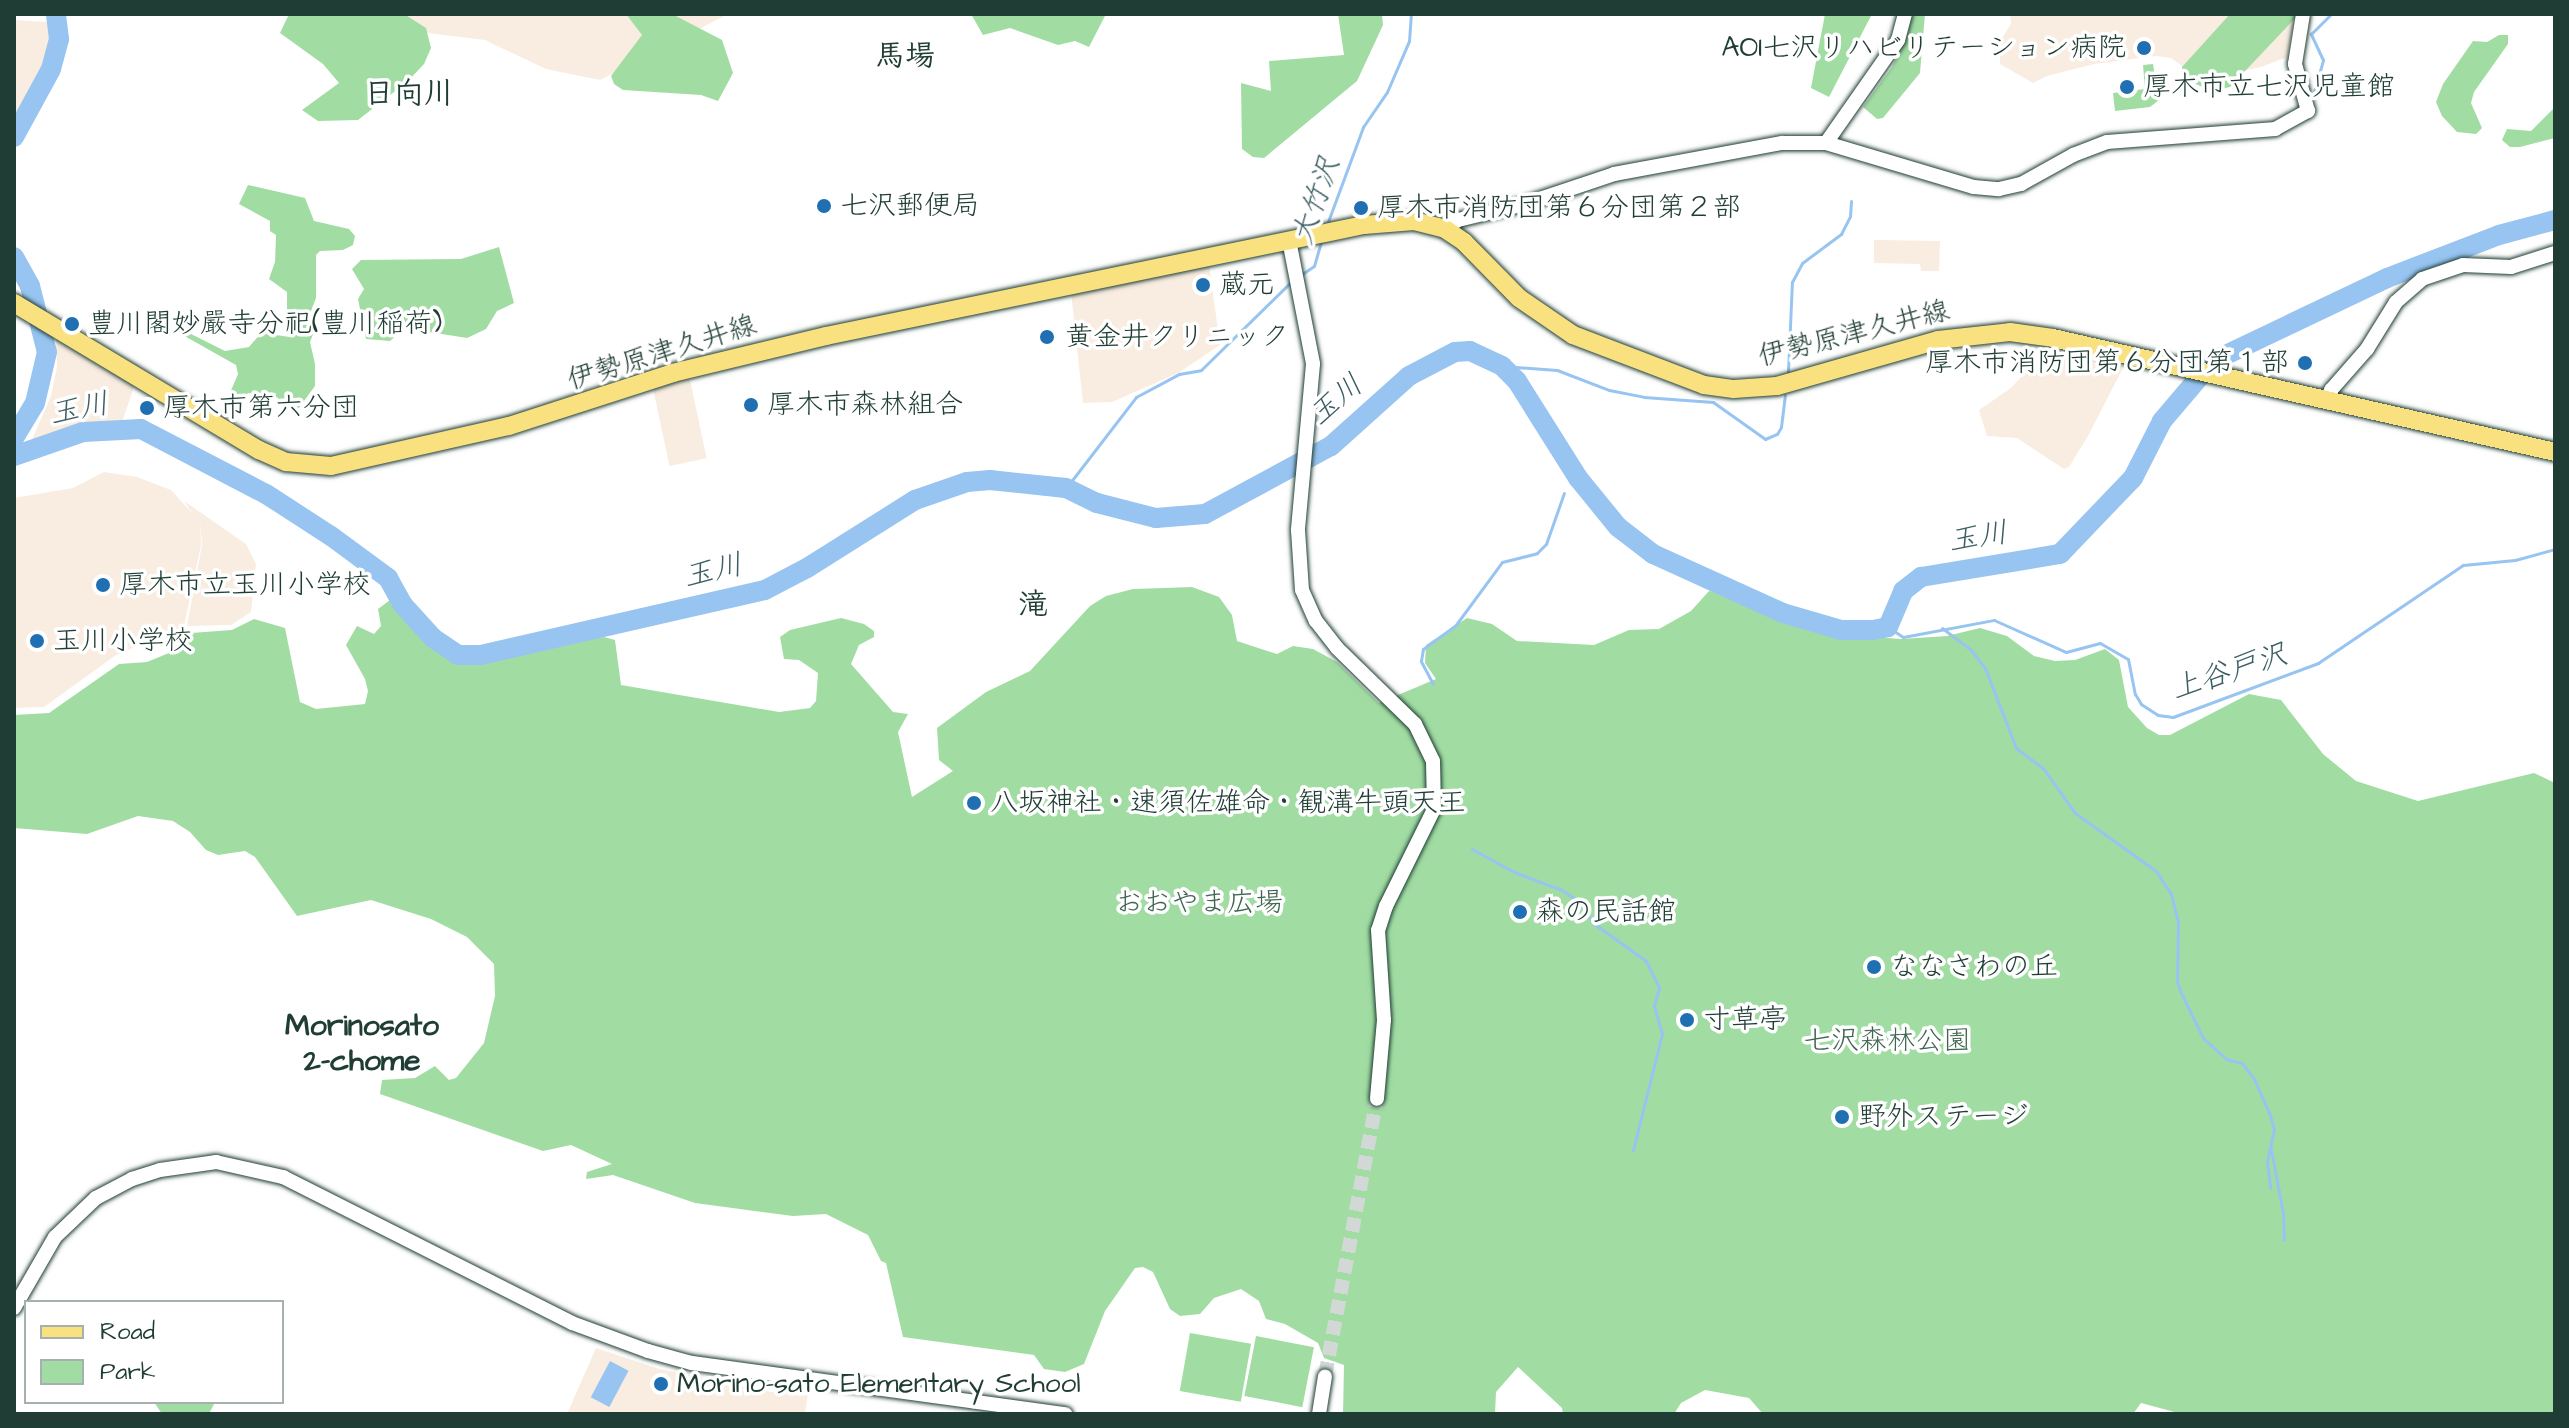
<!DOCTYPE html>
<meta charset="utf-8">
<style>
body{margin:0}
#map{position:relative;width:2569px;height:1428px;overflow:hidden;background:#fff;font-family:"Architects Daughter","Klee One",sans-serif}
div>[style]{position:absolute}
.built>*{inset:0;background:#f9ece1;transform-origin:0 0}
.green>*{inset:0;background:#a1dda3;transform-origin:0 0}
.water>*{inset:0;background:#97c4f1;transform-origin:0 0}
.stream>*{height:3px;margin:-1.5px;padding:0 1.5px;transform-origin:1.5px;border-radius:1.5px;background:#97c4f1}
.river>*{height:20px;margin:-10px;padding:0 10px;transform-origin:10px;border-radius:10px;background:#97c4f1}
.minor-tunnel>*{height:14px;margin-top:-7px;transform-origin:0;background:repeating-linear-gradient(90deg,#d2d8d6 0 14px,transparent 0 21px)}
.roads{filter:drop-shadow(0 0 2px #1f3d34) drop-shadow(0 0 2px #1f3d34)}
.minor>*{height:14px;margin:-7px;padding:0 7px;transform-origin:7px;border-radius:7px;background:#fff}
.major>*{height:18px;margin:-9px;padding:0 9px;transform-origin:9px;border-radius:9px;background:#fae180}
.dots>*{width:22px;height:22px;translate:-50% -50%;box-sizing:border-box;border:4px solid #fff;border-radius:50%}
span{translate:-50% -50%;white-space:nowrap;text-align:center;line-height:1.15;-webkit-text-stroke:7px #fff;paint-order:stroke}
.poi-label{font-size:28px;color:#1f3d34}
.right{translate:-100% -50%;text-align:right}
.left{translate:0 -50%;text-align:left}
.street-label{font-size:28px;color:#1f3d34}
.park-label{font-size:28px;color:#406550}
.neighbourhood-label{font-size:30px;color:#1f3d34;font-weight:700}
.water-label{font-size:30px;color:#3d5f63;font-style:italic}
.frame{position:absolute;inset:0;border:16px solid #1f3d34;pointer-events:none}
.legend{position:absolute;left:24px;top:1300px;width:260px;height:104px;box-sizing:border-box;background:#fff;border:2px solid #a5b1ae;margin:0;padding:10px 14px;list-style:none;font-size:24px;color:#1f3d34}
.legend li{display:flex;align-items:center;gap:16px;height:40px}
.legend b{width:40px;border:2px solid #a5b1ae}
</style>
<div id="map">
<div class="built">
<div style="clip-path:polygon(273px 14px,728px 14px,600px 80px,546px 69px,485px 40px)"></div>
<div style="clip-path:polygon(2010px 14px,2295px 14px,2287px 57px,2261px 67px,2223px 75px,2186px 69px,2171px 58px,2156px 56px,2094px 64px,2047px 76px,2033px 83px,2000px 64px,2000px 41px,2011px 24px)"></div>
<div style="clip-path:polygon(14px 20px,48px 22px,51px 38px,48px 70px,14px 134px)"></div>
<div style="clip-path:polygon(1874px 240px,1940px 241px,1939px 271px,1921px 271px,1920px 264px,1874px 263px)"></div>
<div style="clip-path:polygon(1209px 265px,1220px 345px,1178px 373px,1112px 402px,1083px 403px,1071px 292px)"></div>
<div style="clip-path:polygon(56px 337px,135px 384px,121px 425px,95px 427px,35px 445px,31px 442px,51px 396px,57px 367px)"></div>
<div style="clip-path:polygon(2053px 352px,2124px 366px,2088px 436px,2069px 467px,2064px 469px,2017px 438px,1987px 436px,1979px 410px,2011px 388px,2037px 360px)"></div>
<div style="left:689px;top:375px;width:85px;height:38px;rotate:78deg"></div>
<div style="clip-path:polygon(104px 472px,137px 477px,171px 490px,193px 514px,184px 501px,246px 544px,256px 564px,251px 612px,231px 625px,187px 626px,202px 545px,200px 521px,201px 545px,184px 626px,116px 655px,44px 707px,14px 708px,14px 498px,73px 488px)"></div>
<div style="clip-path:polygon(596px 1348px,659px 1369px,771px 1392px,808px 1393px,805px 1414px,567px 1414px)"></div>
</div>
<div class="green">
<div style="clip-path:polygon(289px 14px,404px 14px,426px 28px,431px 48px,424px 64px,407px 82px,358px 120px,318px 121px,302px 110px,339px 83px,323px 64px,280px 33px)"></div>
<div style="clip-path:polygon(626px 14px,672px 14px,722px 40px,733px 73px,718px 101px,701px 95px,623px 90px,614px 84px,611px 76px,642px 35px)"></div>
<div style="clip-path:polygon(971px 14px,1106px 14px,1089px 47px,1075px 41px,1058px 45px,1010px 28px,983px 35px)"></div>
<div style="clip-path:polygon(1338px 14px,1382px 14px,1383px 25px,1357px 81px,1264px 158px,1253px 157px,1242px 149px,1241px 83px,1271px 91px,1269px 61px,1344px 55px)"></div>
<div style="clip-path:polygon(1825px 14px,1872px 14px,1829px 97px,1811px 88px)"></div>
<div style="clip-path:polygon(1911px 14px,1925px 14px,1920px 73px,1883px 118px,1877px 119px,1863px 107px,1892px 67px,1907px 36px)"></div>
<div style="clip-path:polygon(2230px 14px,2299px 14px,2230px 87px,2211px 91px,2183px 78px,2182px 67px)"></div>
<div style="clip-path:polygon(2499px 35px,2508px 35px,2508px 44px,2474px 92px,2471px 103px,2482px 128px,2476px 134px,2457px 132px,2442px 116px,2436px 102px,2443px 84px,2473px 41px,2487px 42px)"></div>
<div style="clip-path:polygon(2153px 64px,2159px 100px,2150px 107px,2115px 111px,2113px 93px,2145px 89px,2143px 65px)"></div>
<div style="clip-path:polygon(2555px 107px,2555px 138px,2520px 147px,2510px 147px,2502px 140px,2507px 129px,2531px 131px)"></div>
<div style="clip-path:polygon(248px 185px,305px 198px,314px 221px,349px 229px,355px 236px,353px 245px,343px 250px,320px 251px,316px 255px,316px 298px,309px 316px,315px 329px,310px 342px,315px 364px,315px 386px,296px 412px,275px 396px,248px 393px,231px 411px,224px 407px,238px 374px,236px 365px,181px 334px,183px 330px,225px 351px,249px 347px,261px 333px,290px 337px,298px 321px,287px 312px,287px 292px,269px 279px,275px 262px,276px 235px,270px 231px,270px 221px,239px 204px)"></div>
<div style="clip-path:polygon(499px 247px,514px 303px,497px 311px,486px 329px,467px 338px,404px 328px,390px 341px,366px 339px,358px 299px,364px 289px,352px 269px,361px 260px,461px 259px)"></div>
<div style="clip-path:polygon(1192px 587px,1219px 597px,1232px 615px,1237px 641px,1277px 654px,1293px 646px,1313px 649px,1337px 662px,1379px 703px,1436px 679px,1425px 663px,1426px 645px,1467px 618px,1492px 624px,1517px 641px,1594px 645px,1629px 630px,1659px 629px,1691px 611px,1709px 591px,1731px 594px,1803px 623px,1845px 635px,1901px 639px,1947px 636px,1980px 628px,2007px 636px,2034px 656px,2055px 661px,2075px 660px,2105px 649px,2119px 660px,2128px 707px,2147px 728px,2159px 735px,2170px 735px,2249px 694px,2281px 700px,2323px 754px,2356px 781px,2418px 801px,2534px 773px,2555px 783px,2555px 1414px,2182px 1414px,2141px 1403px,2133px 1414px,1763px 1414px,1749px 1398px,1705px 1390px,1681px 1403px,1674px 1414px,1563px 1414px,1562px 1408px,1518px 1367px,1496px 1392px,1495px 1414px,1343px 1414px,1344px 1365px,1324px 1358px,1318px 1343px,1285px 1324px,1266px 1319px,1259px 1301px,1241px 1289px,1214px 1298px,1200px 1314px,1180px 1316px,1170px 1309px,1153px 1272px,1143px 1267px,1135px 1268px,1105px 1311px,1084px 1364px,1065px 1372px,1044px 1369px,1034px 1355px,903px 1337px,886px 1263px,881px 1261px,868px 1235px,826px 1214px,793px 1216px,695px 1203px,613px 1175px,586px 1179px,587px 1172px,612px 1164px,571px 1145px,543px 1151px,380px 1094px,382px 1080px,415px 1078px,435px 1066px,449px 1080px,456px 1078px,484px 1043px,495px 996px,494px 964px,467px 937px,431px 919px,371px 900px,297px 916px,255px 857px,245px 851px,218px 855px,206px 850px,190px 832px,173px 821px,138px 816px,87px 834px,14px 828px,14px 715px,49px 713px,119px 664px,147px 662px,186px 646px,191px 633px,232px 630px,254px 619px,285px 628px,300px 702px,316px 709px,365px 704px,368px 691px,365px 679px,346px 645px,357px 626px,374px 634px,381px 626px,378px 609px,390px 600px,451px 662px,604px 637px,615px 640px,621px 685px,779px 712px,810px 708px,816px 701px,818px 673px,799px 660px,784px 659px,780px 637px,790px 630px,841px 618px,864px 624px,874px 631px,874px 637px,859px 645px,851px 664px,893px 712px,908px 714px,898px 732px,912px 797px,953px 771px,939px 760px,937px 728px,986px 692px,1030px 671px,1090px 606px,1106px 596px,1133px 589px)"></div>
<div style="left:1190px;top:1333px;width:62px;height:59px;rotate:10deg"></div>
<div style="left:1256px;top:1336px;width:59px;height:61px;rotate:11deg"></div>
<div style="clip-path:polygon(154px 1402px,215px 1402px,209px 1414px,162px 1414px)"></div>
</div>
<div class="water">
<div style="left:610px;top:1361px;width:21px;height:41px;rotate:28deg"></div>
</div>
<div class="stream">
<div style="left:2312px;top:99px;width:41px;rotate:-74.2deg"></div>
<div style="left:2323px;top:60px;width:29px;rotate:-115deg"></div>
<div style="left:2311px;top:34px;width:28px;rotate:-45deg"></div>
<div style="left:1326px;top:227px;width:107px;rotate:-69.7deg"></div>
<div style="left:1363px;top:127px;width:42px;rotate:-55.6deg"></div>
<div style="left:1387px;top:92px;width:56px;rotate:-66.7deg"></div>
<div style="left:1409px;top:41px;width:27px;rotate:-86deg"></div>
<div style="left:1302px;top:274px;width:14px;rotate:-34deg"></div>
<div style="left:1314px;top:266px;width:25px;rotate:-74deg"></div>
<div style="left:1502px;top:366px;width:55px;rotate:4.2deg"></div>
<div style="left:1557px;top:370px;width:56px;rotate:21deg"></div>
<div style="left:1609px;top:390px;width:36px;rotate:11deg"></div>
<div style="left:1644px;top:397px;width:69px;rotate:4.1deg"></div>
<div style="left:1713px;top:402px;width:64px;rotate:35.4deg"></div>
<div style="left:1765px;top:439px;width:13px;rotate:-23deg"></div>
<div style="left:1777px;top:434px;width:8px;rotate:-60deg"></div>
<div style="left:1781px;top:427px;width:32px;rotate:-83deg"></div>
<div style="left:1788px;top:372px;width:90px;rotate:-87.5deg"></div>
<div style="left:1792px;top:282px;width:21px;rotate:-62deg"></div>
<div style="left:1802px;top:263px;width:49px;rotate:-36.6deg"></div>
<div style="left:1841px;top:234px;width:20px;rotate:-63deg"></div>
<div style="left:1850px;top:216px;width:15px;rotate:-86deg"></div>
<div style="left:1571px;top:481px;width:8px;rotate:-40deg"></div>
<div style="left:1066px;top:488px;width:115px;rotate:-52.4deg"></div>
<div style="left:1136px;top:397px;width:49px;rotate:-28.1deg"></div>
<div style="left:1179px;top:374px;width:22px;rotate:-10deg"></div>
<div style="left:1201px;top:370px;width:127px;rotate:-44.4deg"></div>
<div style="left:1888px;top:627px;width:18px;rotate:34deg"></div>
<div style="left:1903px;top:637px;width:93px;rotate:-10.6deg"></div>
<div style="left:1994px;top:620px;width:79px;rotate:24deg"></div>
<div style="left:2066px;top:652px;width:35px;rotate:-15deg"></div>
<div style="left:2100px;top:643px;width:32px;rotate:30deg"></div>
<div style="left:2128px;top:659px;width:36px;rotate:79deg"></div>
<div style="left:2135px;top:694px;width:12px;rotate:59deg"></div>
<div style="left:2141px;top:704px;width:20px;rotate:33deg"></div>
<div style="left:2158px;top:715px;width:15px;rotate:8deg"></div>
<div style="left:2173px;top:717px;width:155px;rotate:-20.4deg"></div>
<div style="left:2318px;top:663px;width:175px;rotate:-34.1deg"></div>
<div style="left:2463px;top:565px;width:52px;rotate:-5.5deg"></div>
<div style="left:2515px;top:560px;width:41px;rotate:-15.4deg"></div>
<div style="left:1942px;top:628px;width:36px;rotate:37deg"></div>
<div style="left:1971px;top:650px;width:23px;rotate:52deg"></div>
<div style="left:1985px;top:668px;width:86px;rotate:68.8deg"></div>
<div style="left:2016px;top:748px;width:34px;rotate:37deg"></div>
<div style="left:2043px;top:768px;width:55px;rotate:54.6deg"></div>
<div style="left:2075px;top:813px;width:100px;rotate:35.6deg"></div>
<div style="left:2156px;top:871px;width:27px;rotate:57deg"></div>
<div style="left:2171px;top:894px;width:29px;rotate:76deg"></div>
<div style="left:2178px;top:922px;width:59px;rotate:91deg"></div>
<div style="left:2177px;top:981px;width:13px;rotate:72deg"></div>
<div style="left:2181px;top:993px;width:50px;rotate:63.9deg"></div>
<div style="left:2203px;top:1038px;width:31px;rotate:42deg"></div>
<div style="left:2226px;top:1059px;width:16px;rotate:14deg"></div>
<div style="left:2242px;top:1063px;width:20px;rotate:53deg"></div>
<div style="left:2254px;top:1079px;width:36px;rotate:66deg"></div>
<div style="left:2269px;top:1112px;width:18px;rotate:74deg"></div>
<div style="left:2274px;top:1129px;width:34px;rotate:102deg"></div>
<div style="left:2267px;top:1162px;width:26px;rotate:83deg"></div>
<div style="left:1433px;top:684px;width:26px;rotate:-118deg"></div>
<div style="left:1421px;top:661px;width:12px;rotate:-81deg"></div>
<div style="left:1423px;top:649px;width:39px;rotate:-36deg"></div>
<div style="left:1455px;top:626px;width:79px;rotate:-53.7deg"></div>
<div style="left:1502px;top:562px;width:36px;rotate:-14deg"></div>
<div style="left:1537px;top:553px;width:13px;rotate:-45deg"></div>
<div style="left:1546px;top:544px;width:54px;rotate:-70.6deg"></div>
<div style="left:1472px;top:849px;width:48px;rotate:28.7deg"></div>
<div style="left:1514px;top:872px;width:51px;rotate:20.6deg"></div>
<div style="left:1562px;top:890px;width:21px;rotate:35deg"></div>
<div style="left:1579px;top:902px;width:25px;rotate:56deg"></div>
<div style="left:1593px;top:923px;width:65px;rotate:35.6deg"></div>
<div style="left:1646px;top:961px;width:30px;rotate:64deg"></div>
<div style="left:1659px;top:988px;width:19px;rotate:106deg"></div>
<div style="left:1654px;top:1006px;width:29px;rotate:74deg"></div>
<div style="left:1662px;top:1034px;width:120px;rotate:104deg"></div>
<div style="left:2271px;top:1149px;width:66px;rotate:79.5deg"></div>
<div style="left:2283px;top:1214px;width:26px;rotate:88deg"></div>
</div>
<div class="river">
<div style="left:14px;top:137px;width:77px;rotate:-61.4deg"></div>
<div style="left:51px;top:69px;width:31px;rotate:-75deg"></div>
<div style="left:59px;top:39px;width:25px;rotate:-97deg"></div>
<div style="left:14px;top:257px;width:33px;rotate:61deg"></div>
<div style="left:30px;top:286px;width:68px;rotate:75.6deg"></div>
<div style="left:47px;top:352px;width:52px;rotate:103.2deg"></div>
<div style="left:35px;top:403px;width:41px;rotate:121deg"></div>
<div style="left:14px;top:456px;width:73px;rotate:-19.2deg"></div>
<div style="left:83px;top:432px;width:58px;rotate:-3deg"></div>
<div style="left:141px;top:429px;width:141px;rotate:27.5deg"></div>
<div style="left:266px;top:494px;width:77px;rotate:32.9deg"></div>
<div style="left:331px;top:536px;width:71px;rotate:36.4deg"></div>
<div style="left:388px;top:578px;width:31px;rotate:61deg"></div>
<div style="left:403px;top:605px;width:45px;rotate:47.7deg"></div>
<div style="left:433px;top:638px;width:30px;rotate:34deg"></div>
<div style="left:458px;top:655px;width:23px"></div>
<div style="left:481px;top:655px;width:291px;rotate:-12.9deg"></div>
<div style="left:765px;top:590px;width:47px;rotate:-27.6deg"></div>
<div style="left:807px;top:568px;width:128px;rotate:-32.2deg"></div>
<div style="left:915px;top:500px;width:55px;rotate:-19.1deg"></div>
<div style="left:967px;top:482px;width:23px;rotate:-5deg"></div>
<div style="left:990px;top:480px;width:76px;rotate:6deg"></div>
<div style="left:1066px;top:488px;width:34px;rotate:26deg"></div>
<div style="left:1097px;top:503px;width:61px;rotate:14.3deg"></div>
<div style="left:1156px;top:518px;width:49px;rotate:-4.7deg"></div>
<div style="left:1205px;top:514px;width:143px;rotate:-28.4deg"></div>
<div style="left:1331px;top:446px;width:105px;rotate:-41.9deg"></div>
<div style="left:1409px;top:376px;width:52px;rotate:-27.6deg"></div>
<div style="left:1455px;top:352px;width:15px;rotate:-4deg"></div>
<div style="left:1470px;top:351px;width:35px;rotate:25deg"></div>
<div style="left:1502px;top:366px;width:21px;rotate:45deg"></div>
<div style="left:1517px;top:381px;width:115px;rotate:57.8deg"></div>
<div style="left:1578px;top:478px;width:63px;rotate:50.8deg"></div>
<div style="left:1618px;top:527px;width:44px;rotate:37.6deg"></div>
<div style="left:1653px;top:554px;width:143px;rotate:24.4deg"></div>
<div style="left:1783px;top:613px;width:60px;rotate:16.3deg"></div>
<div style="left:1841px;top:630px;width:32px"></div>
<div style="left:1873px;top:630px;width:15px;rotate:-11deg"></div>
<div style="left:1888px;top:627px;width:39px;rotate:-67deg"></div>
<div style="left:1903px;top:591px;width:23px;rotate:-38deg"></div>
<div style="left:1921px;top:577px;width:141px;rotate:-9.4deg"></div>
<div style="left:2060px;top:554px;width:105px;rotate:-46.2deg"></div>
<div style="left:2133px;top:478px;width:64px;rotate:-63deg"></div>
<div style="left:2162px;top:421px;width:79px;rotate:-49.6deg"></div>
<div style="left:2213px;top:361px;width:193px;rotate:-25.5deg"></div>
<div style="left:2387px;top:278px;width:120px;rotate:-21deg"></div>
<div style="left:2499px;top:235px;width:58px;rotate:-15deg"></div>
</div>
<div class="minor-tunnel">
<div style="left:1325px;top:1376px;width:282px;rotate:-79.4deg"></div>
</div>
<div class="roads">
<div class="minor">
<div style="left:1826px;top:143px;width:126px;rotate:-55deg"></div>
<div style="left:1898px;top:40px;width:27px;rotate:-75deg"></div>
<div style="left:1445px;top:229px;width:16px;rotate:-35deg"></div>
<div style="left:1458px;top:220px;width:69px;rotate:-13.4deg"></div>
<div style="left:1525px;top:204px;width:94px;rotate:-18.6deg"></div>
<div style="left:1614px;top:174px;width:171px;rotate:-10.5deg"></div>
<div style="left:1782px;top:143px;width:44px"></div>
<div style="left:1826px;top:143px;width:154px;rotate:16.6deg"></div>
<div style="left:1974px;top:187px;width:25px;rotate:5deg"></div>
<div style="left:1999px;top:189px;width:23px;rotate:-13deg"></div>
<div style="left:2021px;top:184px;width:60px;rotate:-29.1deg"></div>
<div style="left:2073px;top:155px;width:36px;rotate:-21deg"></div>
<div style="left:2107px;top:142px;width:169px;rotate:-4.4deg"></div>
<div style="left:2275px;top:129px;width:38px;rotate:-29deg"></div>
<div style="left:2308px;top:111px;width:49px;rotate:-105.5deg"></div>
<div style="left:2295px;top:64px;width:51px;rotate:-80.9deg"></div>
<div style="left:1289px;top:240px;width:126px;rotate:79deg"></div>
<div style="left:1313px;top:364px;width:167px;rotate:95.2deg"></div>
<div style="left:1298px;top:530px;width:60px;rotate:86.2deg"></div>
<div style="left:1302px;top:590px;width:34px;rotate:66deg"></div>
<div style="left:1316px;top:621px;width:34px;rotate:52deg"></div>
<div style="left:1337px;top:648px;width:109px;rotate:44.3deg"></div>
<div style="left:1415px;top:724px;width:41px;rotate:64.1deg"></div>
<div style="left:1433px;top:761px;width:48px;rotate:88.8deg"></div>
<div style="left:1434px;top:809px;width:108px;rotate:116.3deg"></div>
<div style="left:1386px;top:906px;width:25px;rotate:108deg"></div>
<div style="left:1378px;top:930px;width:90px;rotate:86.2deg"></div>
<div style="left:1384px;top:1020px;width:79px;rotate:95.1deg"></div>
<div style="left:2327px;top:400px;width:11px;rotate:-68deg"></div>
<div style="left:2331px;top:390px;width:55px;rotate:-48.7deg"></div>
<div style="left:2367px;top:349px;width:55px;rotate:-58.3deg"></div>
<div style="left:2396px;top:302px;width:35px;rotate:-41deg"></div>
<div style="left:2422px;top:279px;width:43px;rotate:-18.9deg"></div>
<div style="left:2463px;top:265px;width:48px;rotate:2.4deg"></div>
<div style="left:2511px;top:267px;width:46px;rotate:-17.7deg"></div>
<div style="left:14px;top:1308px;width:82px;rotate:-60deg"></div>
<div style="left:55px;top:1237px;width:57px;rotate:-43.6deg"></div>
<div style="left:96px;top:1198px;width:41px;rotate:-27.8deg"></div>
<div style="left:132px;top:1179px;width:29px;rotate:-18deg"></div>
<div style="left:160px;top:1170px;width:57px;rotate:-8.1deg"></div>
<div style="left:216px;top:1162px;width:69px;rotate:12.6deg"></div>
<div style="left:283px;top:1177px;width:324px;rotate:26.8deg"></div>
<div style="left:572px;top:1323px;width:81px;rotate:20.2deg"></div>
<div style="left:648px;top:1351px;width:46px;rotate:15.3deg"></div>
<div style="left:692px;top:1363px;width:377px;rotate:7.8deg"></div>
<div style="left:1319px;top:1414px;width:38px;rotate:-81deg"></div>
</div>
<div class="major">
<div style="left:14px;top:303px;width:286px;rotate:31deg"></div>
<div style="left:259px;top:450px;width:30px;rotate:24deg"></div>
<div style="left:286px;top:462px;width:45px;rotate:5.1deg"></div>
<div style="left:331px;top:466px;width:182px;rotate:-12.7deg"></div>
<div style="left:509px;top:426px;width:172px;rotate:-17.9deg"></div>
<div style="left:673px;top:373px;width:157px;rotate:-13.6deg"></div>
<div style="left:826px;top:336px;width:549px;rotate:-11.66deg"></div>
<div style="left:1364px;top:225px;width:50px;rotate:-4.6deg"></div>
<div style="left:1414px;top:221px;width:32px;rotate:14deg"></div>
<div style="left:1445px;top:229px;width:23px;rotate:34deg"></div>
<div style="left:1464px;top:242px;width:78px;rotate:45.5deg"></div>
<div style="left:1519px;top:298px;width:65px;rotate:34.4deg"></div>
<div style="left:1573px;top:335px;width:140px;rotate:20.9deg"></div>
<div style="left:1704px;top:385px;width:30px;rotate:8deg"></div>
<div style="left:1734px;top:389px;width:43px;rotate:-4deg"></div>
<div style="left:1777px;top:386px;width:167px;rotate:-15.9deg"></div>
<div style="left:1938px;top:340px;width:72px;rotate:-6.3deg"></div>
<div style="left:2010px;top:332px;width:43px;rotate:7.9deg"></div>
<div style="left:2053px;top:338px;width:515px;rotate:12.79deg"></div>
</div>
</div>
<div class="dots">
<div style="left:2144px;top:48px;background:#1f6fb2"></div>
<div style="left:2127px;top:87px;background:#1f6fb2"></div>
<div style="left:824px;top:206px;background:#1f6fb2"></div>
<div style="left:1361px;top:208px;background:#1f6fb2"></div>
<div style="left:1203px;top:285px;background:#1f6fb2"></div>
<div style="left:72px;top:324px;background:#1f6fb2"></div>
<div style="left:1047px;top:337px;background:#1f6fb2"></div>
<div style="left:2305px;top:363px;background:#1f6fb2"></div>
<div style="left:751px;top:405px;background:#1f6fb2"></div>
<div style="left:147px;top:408px;background:#1f6fb2"></div>
<div style="left:103px;top:585px;background:#1f6fb2"></div>
<div style="left:37px;top:641px;background:#1f6fb2"></div>
<div style="left:974px;top:803px;background:#1f6fb2"></div>
<div style="left:1520px;top:912px;background:#1f6fb2"></div>
<div style="left:1874px;top:967px;background:#1f6fb2"></div>
<div style="left:1687px;top:1020px;background:#1f6fb2"></div>
<div style="left:1842px;top:1117px;background:#1f6fb2"></div>
<div style="left:661px;top:1384px;background:#1f6fb2"></div>
</div>
<div class="poi-label">
<span class="right" style="left:2126px;top:48px">AOI七沢リハビリテーション病院</span>
<span class="left" style="left:2143px;top:87px">厚木市立七沢児童館</span>
<span class="left" style="left:840px;top:206px">七沢郵便局</span>
<span class="left" style="left:1377px;top:208px">厚木市消防団第６分団第２部</span>
<span class="left" style="left:1219px;top:285px">蔵元</span>
<span class="left" style="left:88px;top:324px">豊川閣妙嚴寺分祀(豊川稲荷)</span>
<span class="left" style="left:1065px;top:337px">黄金井クリニック</span>
<span class="right" style="left:2289px;top:363px">厚木市消防団第６分団第１部</span>
<span class="left" style="left:767px;top:405px">厚木市森林組合</span>
<span class="left" style="left:163px;top:408px">厚木市第六分団</span>
<span class="left" style="left:119px;top:585px">厚木市立玉川小学校</span>
<span class="left" style="left:53px;top:641px">玉川小学校</span>
<span class="left" style="left:990px;top:803px">八坂神社・速須佐雄命・観溝牛頭天王</span>
<span class="left" style="left:1536px;top:912px">森の民話館</span>
<span class="left" style="left:1890px;top:967px">ななさわの丘</span>
<span class="left" style="left:1703px;top:1020px">寸草亭</span>
<span class="left" style="left:1858px;top:1117px">野外ステージ</span>
<span class="left" style="left:677px;top:1384px">Morino-sato Elementary School</span>
</div>
<div class="street-label">
<span style="left:1854px;top:334px;rotate:-14deg">伊勢原津久井線</span>
<span style="left:662px;top:353px;rotate:-17deg">伊勢原津久井線</span>
</div>
<div class="park-label">
<span style="left:1199px;top:903px">おおやま広場</span>
<span style="left:1887px;top:1041px">七沢森林公園</span>
</div>
<div class="neighbourhood-label">
<span style="left:905px;top:56px">馬場</span>
<span style="left:409px;top:94px">日向川</span>
<span style="left:1033px;top:605px">滝</span>
<span style="left:362px;top:1043px">Morinosato<br>2-chome</span>
</div>
<div class="water-label">
<span style="left:1316px;top:201px;rotate:-71deg">大竹沢</span>
<span style="left:1336px;top:400px;rotate:-40deg">玉川</span>
<span style="left:79px;top:409px;rotate:-11deg">玉川</span>
<span style="left:1978px;top:537px;rotate:-9deg">玉川</span>
<span style="left:713px;top:571px;rotate:-13deg">玉川</span>
<span style="left:2229px;top:672px;rotate:-18deg">上谷戸沢</span>
</div>
<div class="frame"></div>
<ul class="legend">
<li><b style="height:10px;background:#fae180"></b>Road</li>
<li><b style="height:22px;background:#a1dda3"></b>Park</li>
</ul>
</div>
